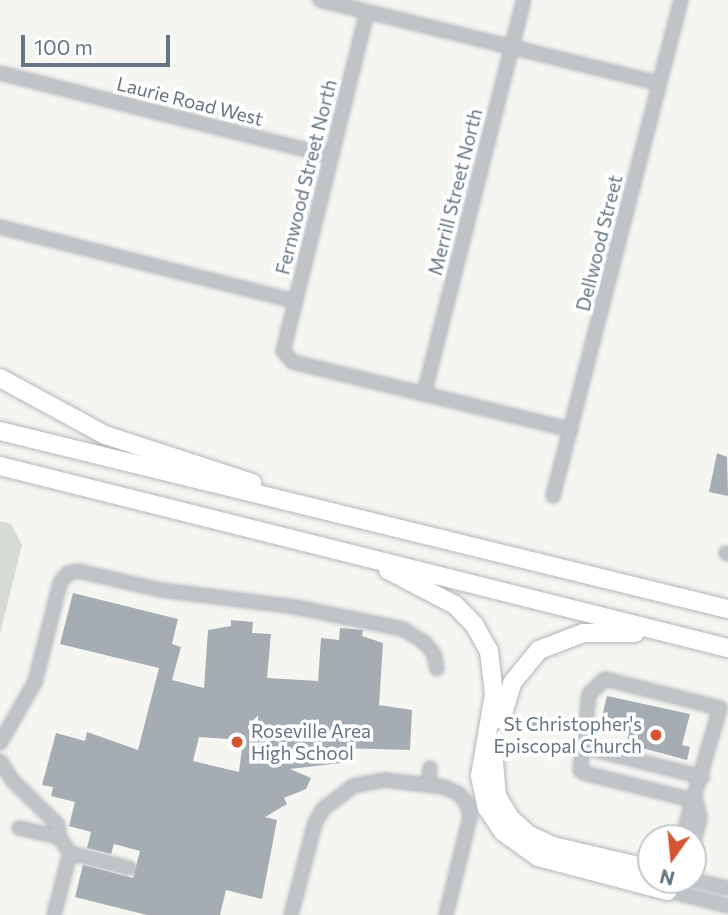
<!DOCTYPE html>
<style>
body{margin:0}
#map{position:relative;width:728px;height:915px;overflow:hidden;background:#f5f5f2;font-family:Commissioner,sans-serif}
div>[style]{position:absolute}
.green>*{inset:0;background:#d6dcd3}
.building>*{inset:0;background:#a6adb2;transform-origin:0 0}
.roads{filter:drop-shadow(0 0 2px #b3b7b9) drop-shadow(0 0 2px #b3b7b9)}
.minor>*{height:12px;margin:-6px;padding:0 6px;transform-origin:6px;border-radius:6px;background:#c0c4c7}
.highway>*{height:18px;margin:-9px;padding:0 9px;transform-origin:9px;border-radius:9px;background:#fff}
.dots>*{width:19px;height:19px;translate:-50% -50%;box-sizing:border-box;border:4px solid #fff;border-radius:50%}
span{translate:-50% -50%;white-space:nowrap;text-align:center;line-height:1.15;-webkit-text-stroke:7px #fff;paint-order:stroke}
.street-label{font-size:19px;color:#667580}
.poi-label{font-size:19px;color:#667580}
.right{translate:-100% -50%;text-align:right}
.left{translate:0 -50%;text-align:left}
.north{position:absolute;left:637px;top:824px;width:70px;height:70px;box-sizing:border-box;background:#fff;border:2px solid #c2c8cc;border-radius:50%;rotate:195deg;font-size:19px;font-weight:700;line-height:28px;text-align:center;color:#667580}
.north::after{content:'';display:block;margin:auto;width:24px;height:32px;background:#d45432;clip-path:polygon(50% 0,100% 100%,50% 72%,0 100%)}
.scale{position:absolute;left:21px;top:35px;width:149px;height:32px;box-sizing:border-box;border:4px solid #667580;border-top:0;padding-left:9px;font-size:21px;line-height:24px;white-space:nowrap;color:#667580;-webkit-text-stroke:5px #fff;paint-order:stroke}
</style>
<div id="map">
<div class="green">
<div style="clip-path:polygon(0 521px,11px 524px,22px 545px,0 634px)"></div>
</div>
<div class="building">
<div style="clip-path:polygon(717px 453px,727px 457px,728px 496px,709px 492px)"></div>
<div style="clip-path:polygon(evenodd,73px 593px,178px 619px,172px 644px,181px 647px,172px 680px,204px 688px,208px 630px,231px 626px,231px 620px,253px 622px,252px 633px,271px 634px,267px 678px,318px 681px,321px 638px,339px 640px,340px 628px,363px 630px,362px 636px,383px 643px,379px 705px,412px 710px,410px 750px,342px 748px,341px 763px,290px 769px,311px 778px,306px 789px,284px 798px,287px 804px,265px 817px,277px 820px,262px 899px,226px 890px,220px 915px,147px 915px,75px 897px,83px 865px,133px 878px,140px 851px,114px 844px,111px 854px,87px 848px,91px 832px,69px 826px,75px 802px,51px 796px,53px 787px,42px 785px,56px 733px,85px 741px,87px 732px,138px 750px,159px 668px,60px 644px,73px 593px,199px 737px,243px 740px,239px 772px,193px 761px,199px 737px)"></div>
<div style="clip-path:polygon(607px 696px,690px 714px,682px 745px,690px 747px,687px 760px,627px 744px,629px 730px,601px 721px)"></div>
<div style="left:534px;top:715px;width:13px;height:16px;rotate:13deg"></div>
</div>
<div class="roads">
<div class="minor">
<div style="left:320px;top:0;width:349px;rotate:13.8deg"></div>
<div style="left:367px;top:12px;width:349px;rotate:103.9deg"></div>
<div style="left:283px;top:351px;width:15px;rotate:48deg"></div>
<div style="left:293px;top:362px;width:286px;rotate:13.7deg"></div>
<div style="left:0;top:73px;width:341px;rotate:14.1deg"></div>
<div style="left:0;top:227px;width:303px;rotate:14.1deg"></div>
<div style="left:424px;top:394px;width:406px;rotate:-75.8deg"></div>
<div style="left:553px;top:496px;width:512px;rotate:-75.53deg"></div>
<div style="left:726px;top:553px;width:2px;rotate:27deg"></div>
<div style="left:0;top:743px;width:70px;rotate:-60.2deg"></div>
<div style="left:35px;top:682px;width:102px;rotate:-75.8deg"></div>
<div style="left:60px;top:583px;width:13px;rotate:-51deg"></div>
<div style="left:68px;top:573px;width:10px;rotate:-11deg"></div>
<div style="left:78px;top:571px;width:85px;rotate:12.9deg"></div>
<div style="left:161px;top:590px;width:135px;rotate:7.2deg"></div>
<div style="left:295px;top:607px;width:110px;rotate:11.5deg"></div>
<div style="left:403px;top:629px;width:25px;rotate:32deg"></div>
<div style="left:424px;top:642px;width:16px;rotate:50deg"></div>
<div style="left:434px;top:654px;width:15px;rotate:79deg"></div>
<div style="left:583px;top:747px;width:53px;rotate:-83.5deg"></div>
<div style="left:589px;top:694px;width:22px;rotate:-43deg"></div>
<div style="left:605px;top:679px;width:119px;rotate:14.2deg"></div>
<div style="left:720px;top:708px;width:135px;rotate:106.3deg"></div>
<div style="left:0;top:761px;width:24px;rotate:57deg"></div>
<div style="left:13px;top:781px;width:63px;rotate:44.4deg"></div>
<div style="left:58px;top:825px;width:12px;rotate:85deg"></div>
<div style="left:428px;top:785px;width:17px;rotate:-83deg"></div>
<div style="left:696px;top:801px;width:115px;rotate:-166deg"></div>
<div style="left:584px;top:773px;width:5px;rotate:-143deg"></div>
<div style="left:580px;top:770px;width:23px;rotate:-83deg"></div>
<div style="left:583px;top:747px;width:123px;rotate:14.1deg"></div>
<div style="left:19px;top:828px;width:41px;rotate:12.7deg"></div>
<div style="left:59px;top:837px;width:19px;rotate:55deg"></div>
<div style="left:70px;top:853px;width:64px;rotate:104.5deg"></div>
<div style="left:693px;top:844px;width:27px;rotate:-75deg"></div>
<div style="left:700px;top:818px;width:17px;rotate:-103deg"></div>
<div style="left:70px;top:853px;width:61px;rotate:14.3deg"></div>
<div style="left:671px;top:880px;width:11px;rotate:105deg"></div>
<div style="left:668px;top:891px;width:62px;rotate:14deg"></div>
<div style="left:693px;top:880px;width:36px;rotate:13deg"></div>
<div style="left:680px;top:894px;width:15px;rotate:-74deg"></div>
<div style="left:291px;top:915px;width:95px;rotate:-75.4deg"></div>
<div style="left:315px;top:823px;width:16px;rotate:-60deg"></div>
<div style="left:323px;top:809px;width:38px;rotate:-37deg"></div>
<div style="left:353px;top:786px;width:33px;rotate:-11deg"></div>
<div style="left:385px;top:780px;width:59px;rotate:6.8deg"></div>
<div style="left:444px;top:787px;width:17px;rotate:25deg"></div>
<div style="left:459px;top:794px;width:13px;rotate:51deg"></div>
<div style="left:467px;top:804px;width:13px;rotate:77deg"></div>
<div style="left:470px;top:817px;width:101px;rotate:103.8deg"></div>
</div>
<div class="highway">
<div style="left:0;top:378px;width:119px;rotate:28.5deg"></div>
<div style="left:105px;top:435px;width:155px;rotate:18.1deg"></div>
<div style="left:0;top:431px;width:749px;rotate:13.74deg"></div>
<div style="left:0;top:466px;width:750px;rotate:14.04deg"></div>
<div style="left:388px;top:570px;width:76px;rotate:27.6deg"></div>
<div style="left:455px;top:605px;width:29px;rotate:46deg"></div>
<div style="left:475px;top:626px;width:29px;rotate:61deg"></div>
<div style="left:489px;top:651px;width:43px;rotate:83.4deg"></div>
<div style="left:494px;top:694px;width:83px;rotate:99.7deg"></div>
<div style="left:480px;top:776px;width:33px;rotate:78deg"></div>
<div style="left:487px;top:808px;width:29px;rotate:56deg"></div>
<div style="left:503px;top:832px;width:43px;rotate:35.5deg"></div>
<div style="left:538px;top:857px;width:134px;rotate:14.7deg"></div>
<div style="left:501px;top:720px;width:39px;rotate:-73deg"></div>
<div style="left:512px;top:683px;width:43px;rotate:-50.7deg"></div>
<div style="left:539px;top:650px;width:47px;rotate:-21.1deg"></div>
<div style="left:583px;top:633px;width:52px"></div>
<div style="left:493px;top:751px;width:45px;rotate:84.9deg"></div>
<div style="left:497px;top:796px;width:26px;rotate:59deg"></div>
<div style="left:510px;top:818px;width:25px;rotate:42deg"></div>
<div style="left:529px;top:835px;width:26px;rotate:25deg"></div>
<div style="left:553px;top:846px;width:101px;rotate:13.2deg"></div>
</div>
</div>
<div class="dots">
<div style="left:656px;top:735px;background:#d45432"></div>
<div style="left:237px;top:742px;background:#d45432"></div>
</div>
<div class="street-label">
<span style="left:190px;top:101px;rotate:14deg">Laurie Road West</span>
<span style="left:306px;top:177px;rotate:-76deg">Fernwood Street North</span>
<span style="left:455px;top:192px;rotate:-76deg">Merrill Street North</span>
<span style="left:599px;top:243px;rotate:-76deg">Dellwood Street</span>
</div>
<div class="poi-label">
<span class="right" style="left:642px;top:735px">St Christopher's<br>Episcopal Church</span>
<span class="left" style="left:251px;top:742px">Roseville Area<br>High School</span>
</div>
<div class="north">N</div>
<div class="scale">100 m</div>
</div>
